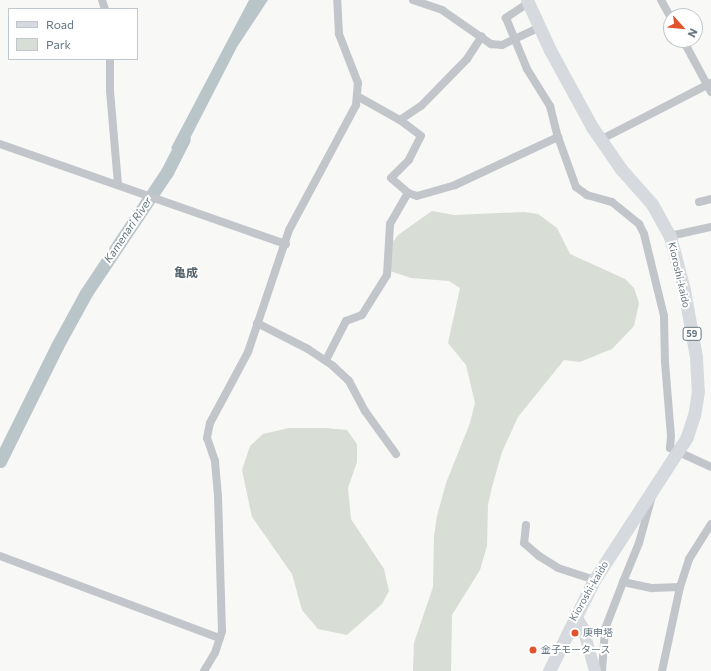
<!DOCTYPE html>
<meta charset="utf-8">
<style>
body{margin:0}
#map{position:relative;width:711px;height:671px;overflow:hidden;background:#f8f8f6;font-family:Commissioner,"Noto Sans JP",sans-serif}
div>[style]{position:absolute}
.green>*{inset:0;background:#d8ddd5}
.water>*{inset:0;background:#b9c5c9}
.river>*{height:13px;margin:-6.5px;padding:0 6.5px;transform-origin:6.5px;border-radius:6.5px;background:#b9c5c9}
.street>*{height:8px;margin:-4px;padding:0 4px;transform-origin:4px;border-radius:4px;background:#c2c6ca}
.secondary>*{height:12px;margin:-6px;padding:0 6px;transform-origin:6px;border-radius:6px;background:#d6dade}
.primary>*{height:13px;margin:-6.5px;padding:0 6.5px;transform-origin:6.5px;border-radius:6.5px;background:#d6dade}
.dots>*{width:11px;height:11px;translate:-50% -50%;box-sizing:border-box;border:2px solid #fff;border-radius:50%}
span{translate:-50% -50%;white-space:nowrap;text-align:center;line-height:1.15;-webkit-text-stroke:4px #fff;paint-order:stroke}
.shield-label span{padding:1px 3px;background:#fff;border:1px solid;border-radius:3px;-webkit-text-stroke-width:0}
.shield-label{font-size:9px;color:#647581;font-weight:700}
.street-label{font-size:10px;color:#647581}
.poi-label{font-size:10px;color:#647581}
.left{translate:0 -50%;text-align:left}
.water-label{font-size:11px;color:#5e747b;font-style:italic}
.quarter-label{font-size:12px;color:#56636c;font-weight:700}
.legend{position:absolute;left:8px;top:8px;width:130px;height:52px;box-sizing:border-box;background:#fff;border:1px solid #c1c8cd;margin:0;padding:5px 7px;list-style:none;font-size:12px;color:#647581}
.legend li{display:flex;align-items:center;gap:8px;height:20px}
.legend b{width:20px;border:1px solid #c1c8cd}
.north{position:absolute;left:663px;top:8px;width:40px;height:40px;box-sizing:border-box;background:#fff;border:1px solid #c1c8cd;border-radius:50%;rotate:117deg;font-size:11px;font-weight:700;line-height:16px;text-align:center;color:#647581}
.north::after{content:'';display:block;margin:auto;width:14px;height:18px;background:#e2522c;clip-path:polygon(50% 0,100% 100%,50% 72%,0 100%)}
</style>
<div id="map">
<div class="green">
<div style="clip-path:polygon(432px 211px,454px 215px,524px 212px,538px 214px,557px 228px,570px 254px,625px 279px,634px 288px,639px 303px,634px 326px,612px 349px,580px 362px,564px 360px,518px 417px,502px 452px,492px 487px,488px 505px,487px 546px,480px 570px,452px 615px,451px 671px,413px 671px,414px 643px,433px 587px,434px 536px,437px 516px,446px 483px,470px 423px,475px 403px,466px 365px,448px 343px,460px 288px,449px 281px,411px 278px,387px 270px,389px 247px,398px 235px)"></div>
<div style="clip-path:polygon(325px 428px,347px 430px,357px 444px,357px 462px,348px 488px,351px 519px,384px 569px,389px 591px,382px 604px,347px 635px,318px 629px,302px 610px,292px 574px,252px 517px,242px 470px,250px 446px,263px 434px,289px 428px)"></div>
</div>
<div class="water">
<div style="clip-path:polygon(249px 0,268px 0,237px 47px,181px 156px,171px 148px)"></div>
</div>
<div class="river">
<div style="left:0;top:461px;width:128px;rotate:-63.6deg"></div>
<div style="left:57px;top:346px;width:60px;rotate:-61.3deg"></div>
<div style="left:86px;top:293px;width:146px;rotate:-56.2deg"></div>
<div style="left:167px;top:172px;width:37px;rotate:-63deg"></div>
</div>
<div class="street">
<div style="left:102px;top:0;width:9px;rotate:72deg"></div>
<div style="left:413px;top:0;width:31px;rotate:19deg"></div>
<div style="left:442px;top:10px;width:60px;rotate:34.8deg"></div>
<div style="left:491px;top:44px;width:11px;rotate:5deg"></div>
<div style="left:502px;top:45px;width:42px;rotate:-25.3deg"></div>
<div style="left:661px;top:0;width:21px;rotate:61deg"></div>
<div style="left:528px;top:3px;width:27px;rotate:146deg"></div>
<div style="left:506px;top:18px;width:55px;rotate:67.6deg"></div>
<div style="left:527px;top:69px;width:44px;rotate:58.1deg"></div>
<div style="left:550px;top:106px;width:32px;rotate:76deg"></div>
<div style="left:683px;top:40px;width:59px;rotate:61.7deg"></div>
<div style="left:110px;top:59px;width:32px;rotate:90deg"></div>
<div style="left:110px;top:91px;width:94px;rotate:85.1deg"></div>
<div style="left:357px;top:96px;width:49px;rotate:29.2deg"></div>
<div style="left:400px;top:120px;width:26px;rotate:37deg"></div>
<div style="left:421px;top:136px;width:27px;rotate:117deg"></div>
<div style="left:409px;top:160px;width:25px;rotate:135deg"></div>
<div style="left:391px;top:178px;width:23px;rotate:41deg"></div>
<div style="left:408px;top:193px;width:9px;rotate:18deg"></div>
<div style="left:417px;top:196px;width:40px;rotate:-16deg"></div>
<div style="left:455px;top:185px;width:114px;rotate:-25deg"></div>
<div style="left:558px;top:137px;width:53px;rotate:70.2deg"></div>
<div style="left:576px;top:187px;width:14px;rotate:36deg"></div>
<div style="left:587px;top:195px;width:26px;rotate:16deg"></div>
<div style="left:612px;top:202px;width:35px;rotate:39deg"></div>
<div style="left:639px;top:224px;width:11px;rotate:63deg"></div>
<div style="left:644px;top:234px;width:84px;rotate:76.3deg"></div>
<div style="left:664px;top:316px;width:46px;rotate:88.8deg"></div>
<div style="left:665px;top:362px;width:74px;rotate:85.4deg"></div>
<div style="left:671px;top:436px;width:12px;rotate:95deg"></div>
<div style="left:670px;top:448px;width:45px;rotate:24.9deg"></div>
<div style="left:400px;top:120px;width:25px;rotate:-34deg"></div>
<div style="left:421px;top:106px;width:66px;rotate:-45.6deg"></div>
<div style="left:467px;top:59px;width:27px;rotate:-57deg"></div>
<div style="left:600px;top:140px;width:125px;rotate:-27.2deg"></div>
<div style="left:0;top:144px;width:303px;rotate:19.3deg"></div>
<div style="left:699px;top:202px;width:12px;rotate:-14deg"></div>
<div style="left:670px;top:236px;width:42px;rotate:-12.4deg"></div>
<div style="left:257px;top:323px;width:57px;rotate:27deg"></div>
<div style="left:308px;top:349px;width:30px;rotate:34deg"></div>
<div style="left:333px;top:366px;width:22px;rotate:43deg"></div>
<div style="left:349px;top:381px;width:34px;rotate:62deg"></div>
<div style="left:365px;top:411px;width:53px;rotate:54.2deg"></div>
<div style="left:326px;top:360px;width:44px;rotate:-62.9deg"></div>
<div style="left:346px;top:321px;width:17px;rotate:-21deg"></div>
<div style="left:362px;top:315px;width:47px;rotate:-58deg"></div>
<div style="left:387px;top:275px;width:51px;rotate:-86.6deg"></div>
<div style="left:390px;top:224px;width:36px;rotate:-60deg"></div>
<div style="left:652px;top:496px;width:49px;rotate:105.5deg"></div>
<div style="left:639px;top:543px;width:42px;rotate:112.3deg"></div>
<div style="left:623px;top:582px;width:30px;rotate:12deg"></div>
<div style="left:652px;top:588px;width:28px;rotate:-2deg"></div>
<div style="left:680px;top:587px;width:86px;rotate:102.1deg"></div>
<div style="left:526px;top:525px;width:18px;rotate:96deg"></div>
<div style="left:524px;top:543px;width:20px;rotate:41deg"></div>
<div style="left:539px;top:556px;width:22px;rotate:32deg"></div>
<div style="left:558px;top:568px;width:38px;rotate:18deg"></div>
<div style="left:0;top:556px;width:234px;rotate:20.5deg"></div>
<div style="left:680px;top:587px;width:29px;rotate:-72deg"></div>
<div style="left:689px;top:559px;width:41px;rotate:-57.8deg"></div>
<div style="left:204px;top:671px;width:21px;rotate:-59deg"></div>
<div style="left:215px;top:653px;width:23px;rotate:-72deg"></div>
<div style="left:222px;top:631px;width:135px;rotate:-91.7deg"></div>
<div style="left:218px;top:496px;width:35px;rotate:-95deg"></div>
<div style="left:215px;top:461px;width:24px;rotate:-109deg"></div>
<div style="left:207px;top:438px;width:15px;rotate:-79deg"></div>
<div style="left:210px;top:423px;width:81px;rotate:-61.8deg"></div>
<div style="left:248px;top:352px;width:129px;rotate:-71.4deg"></div>
<div style="left:289px;top:230px;width:142px;rotate:-61.8deg"></div>
<div style="left:356px;top:105px;width:22px;rotate:-85deg"></div>
<div style="left:358px;top:83px;width:53px;rotate:-111.2deg"></div>
<div style="left:339px;top:34px;width:34px;rotate:-93deg"></div>
<div style="left:602px;top:671px;width:42px;rotate:-85.9deg"></div>
<div style="left:605px;top:629px;width:50px;rotate:-69deg"></div>
</div>
<div class="secondary">
<div style="left:575px;top:615px;width:15px;rotate:58deg"></div>
<div style="left:583px;top:628px;width:45px;rotate:74.4deg"></div>
</div>
<div class="primary">
<div style="left:527px;top:0;width:55px;rotate:65.3deg"></div>
<div style="left:550px;top:50px;width:88px;rotate:61.4deg"></div>
<div style="left:592px;top:127px;width:51px;rotate:55.4deg"></div>
<div style="left:621px;top:169px;width:47px;rotate:48.5deg"></div>
<div style="left:652px;top:204px;width:37px;rotate:61deg"></div>
<div style="left:670px;top:236px;width:56px;rotate:75.5deg"></div>
<div style="left:684px;top:290px;width:68px;rotate:79.8deg"></div>
<div style="left:696px;top:357px;width:34px;rotate:87deg"></div>
<div style="left:698px;top:391px;width:24px;rotate:99deg"></div>
<div style="left:694px;top:415px;width:23px;rotate:108deg"></div>
<div style="left:687px;top:437px;width:171px;rotate:123deg"></div>
<div style="left:594px;top:580px;width:102px;rotate:116.3deg"></div>
</div>
<div class="dots">
<div style="left:575px;top:633px;background:#e2522c"></div>
<div style="left:533px;top:650px;background:#e2522c"></div>
</div>
<div class="shield-label">
<span style="left:692px;top:334px">59</span>
</div>
<div class="street-label">
<span style="left:679px;top:275px;rotate:77deg">Kioroshi-kaido</span>
<span style="left:589px;top:591px;rotate:-60deg">Kioroshi-kaido</span>
</div>
<div class="poi-label">
<span class="left" style="left:583px;top:633px">庚申塔</span>
<span class="left" style="left:541px;top:650px">金子モータース</span>
</div>
<div class="water-label">
<span style="left:128px;top:230px;rotate:-56deg">Kamenari River</span>
</div>
<div class="quarter-label">
<span style="left:186px;top:273px">亀成</span>
</div>
<ul class="legend">
<li><b style="height:5px;background:#d6dade"></b>Road</li>
<li><b style="height:11px;background:#d8ddd5"></b>Park</li>
</ul>
<div class="north">N</div>
</div>
